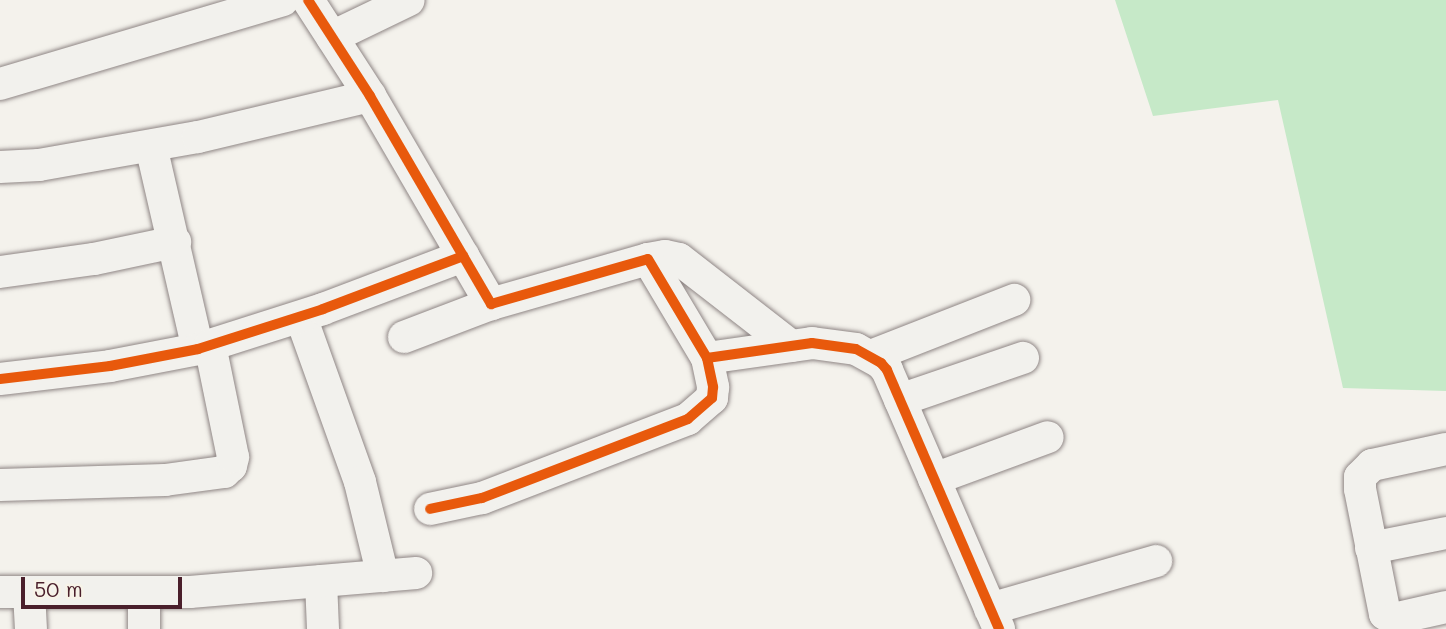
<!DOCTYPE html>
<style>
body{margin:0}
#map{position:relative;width:1446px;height:629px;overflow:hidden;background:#f4f2ec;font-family:Mali,sans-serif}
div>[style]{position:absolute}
.green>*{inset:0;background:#c6e9c8}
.roads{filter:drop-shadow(0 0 2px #8f8685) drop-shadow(0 0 2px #8f8685)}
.minor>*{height:32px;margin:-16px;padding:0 16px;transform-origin:16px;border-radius:16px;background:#f2f1ed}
.cycleway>*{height:10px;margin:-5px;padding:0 5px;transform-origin:5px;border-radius:5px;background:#e8590c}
span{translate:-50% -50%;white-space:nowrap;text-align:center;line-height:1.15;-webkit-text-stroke:7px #f7f3e8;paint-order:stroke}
.scale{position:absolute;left:21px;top:577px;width:161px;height:32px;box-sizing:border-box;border:4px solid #4a1f2b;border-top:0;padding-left:9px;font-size:21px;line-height:24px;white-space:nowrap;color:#4a1f2b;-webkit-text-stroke:5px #f7f3e8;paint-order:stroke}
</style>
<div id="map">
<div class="green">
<div style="clip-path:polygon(1115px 0,1446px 0,1446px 391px,1343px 388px,1278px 100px,1153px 116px)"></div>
</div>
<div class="roads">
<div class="minor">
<div style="left:308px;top:0;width:114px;rotate:57.1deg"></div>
<div style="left:370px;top:96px;width:241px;rotate:59.8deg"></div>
<div style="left:491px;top:304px;width:163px;rotate:-16deg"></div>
<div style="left:648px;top:259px;width:115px;rotate:59.2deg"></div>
<div style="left:707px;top:358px;width:30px;rotate:78deg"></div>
<div style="left:713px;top:387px;width:11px;rotate:95deg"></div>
<div style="left:712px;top:398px;width:32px;rotate:139deg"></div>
<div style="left:688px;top:419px;width:221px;rotate:159deg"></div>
<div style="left:482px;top:498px;width:53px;rotate:168.1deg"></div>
<div style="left:332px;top:37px;width:85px;rotate:-25.7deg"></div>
<div style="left:0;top:84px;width:295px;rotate:-16.5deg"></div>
<div style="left:151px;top:146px;width:208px;rotate:77deg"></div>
<div style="left:0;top:167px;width:39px;rotate:-3deg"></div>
<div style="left:39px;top:165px;width:161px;rotate:-10deg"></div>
<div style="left:198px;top:137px;width:177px;rotate:-13.4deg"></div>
<div style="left:648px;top:259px;width:17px;rotate:-10deg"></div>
<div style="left:665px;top:256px;width:14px;rotate:12deg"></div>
<div style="left:679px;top:259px;width:142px;rotate:37.8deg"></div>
<div style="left:0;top:272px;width:95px;rotate:-7.9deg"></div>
<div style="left:94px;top:259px;width:83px;rotate:-11.9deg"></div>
<div style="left:301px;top:317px;width:175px;rotate:70.3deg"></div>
<div style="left:360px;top:482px;width:97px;rotate:76.3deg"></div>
<div style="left:404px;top:337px;width:93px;rotate:-20.8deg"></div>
<div style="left:871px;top:356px;width:154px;rotate:-21.4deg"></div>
<div style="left:707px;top:358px;width:106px;rotate:-8.1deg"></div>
<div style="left:812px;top:343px;width:44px;rotate:7.8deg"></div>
<div style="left:856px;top:349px;width:29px;rotate:29deg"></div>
<div style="left:881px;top:363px;width:9px;rotate:49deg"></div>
<div style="left:887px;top:370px;width:282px;rotate:66.6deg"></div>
<div style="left:0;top:379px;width:111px;rotate:-6.7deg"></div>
<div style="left:110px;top:366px;width:90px;rotate:-10.9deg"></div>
<div style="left:198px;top:349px;width:131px;rotate:-17.7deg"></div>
<div style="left:323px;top:309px;width:150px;rotate:-20.7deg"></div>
<div style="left:900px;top:400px;width:130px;rotate:-18.9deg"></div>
<div style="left:1446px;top:449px;width:76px;rotate:167.8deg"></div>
<div style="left:1372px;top:465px;width:17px;rotate:135deg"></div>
<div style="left:1360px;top:477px;width:12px;rotate:90deg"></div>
<div style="left:1360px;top:489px;width:127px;rotate:78.7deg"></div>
<div style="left:1385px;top:614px;width:9px;rotate:32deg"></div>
<div style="left:1393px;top:619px;width:54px;rotate:-12.8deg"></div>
<div style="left:934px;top:479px;width:121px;rotate:-20.2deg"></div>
<div style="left:0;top:485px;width:165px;rotate:-1.7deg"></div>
<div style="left:165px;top:480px;width:60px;rotate:-7.7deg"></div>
<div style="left:224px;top:472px;width:9px;rotate:-41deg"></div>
<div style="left:231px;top:466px;width:9px;rotate:-77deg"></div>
<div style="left:233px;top:457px;width:114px;rotate:-101.6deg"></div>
<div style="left:1371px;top:548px;width:76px;rotate:-11.3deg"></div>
<div style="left:321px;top:581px;width:48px;rotate:87.6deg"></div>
<div style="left:0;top:592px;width:190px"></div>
<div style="left:190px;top:592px;width:227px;rotate:-4.8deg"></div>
<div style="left:29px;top:592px;width:37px;rotate:87deg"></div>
<div style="left:990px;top:609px;width:173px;rotate:-16.1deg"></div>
<div style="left:144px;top:629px;width:37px;rotate:-90deg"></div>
</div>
</div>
<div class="cycleway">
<div style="left:308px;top:0;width:114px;rotate:57.1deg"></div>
<div style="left:370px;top:96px;width:241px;rotate:59.8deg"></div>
<div style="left:491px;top:304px;width:163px;rotate:-16deg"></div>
<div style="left:648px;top:259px;width:115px;rotate:59.2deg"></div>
<div style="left:707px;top:358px;width:30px;rotate:78deg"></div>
<div style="left:713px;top:387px;width:11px;rotate:95deg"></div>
<div style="left:712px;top:398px;width:32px;rotate:139deg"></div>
<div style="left:688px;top:419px;width:221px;rotate:159deg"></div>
<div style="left:482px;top:498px;width:53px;rotate:168.1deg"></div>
<div style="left:707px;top:358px;width:106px;rotate:-8.1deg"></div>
<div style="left:812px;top:343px;width:44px;rotate:7.8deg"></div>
<div style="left:856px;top:349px;width:29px;rotate:29deg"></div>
<div style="left:881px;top:363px;width:9px;rotate:49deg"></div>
<div style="left:887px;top:370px;width:282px;rotate:66.6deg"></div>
<div style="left:0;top:379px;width:111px;rotate:-6.7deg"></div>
<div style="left:110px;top:366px;width:90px;rotate:-10.9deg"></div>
<div style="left:198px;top:349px;width:131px;rotate:-17.7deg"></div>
<div style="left:323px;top:309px;width:150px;rotate:-20.7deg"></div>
</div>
<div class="scale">50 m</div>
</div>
